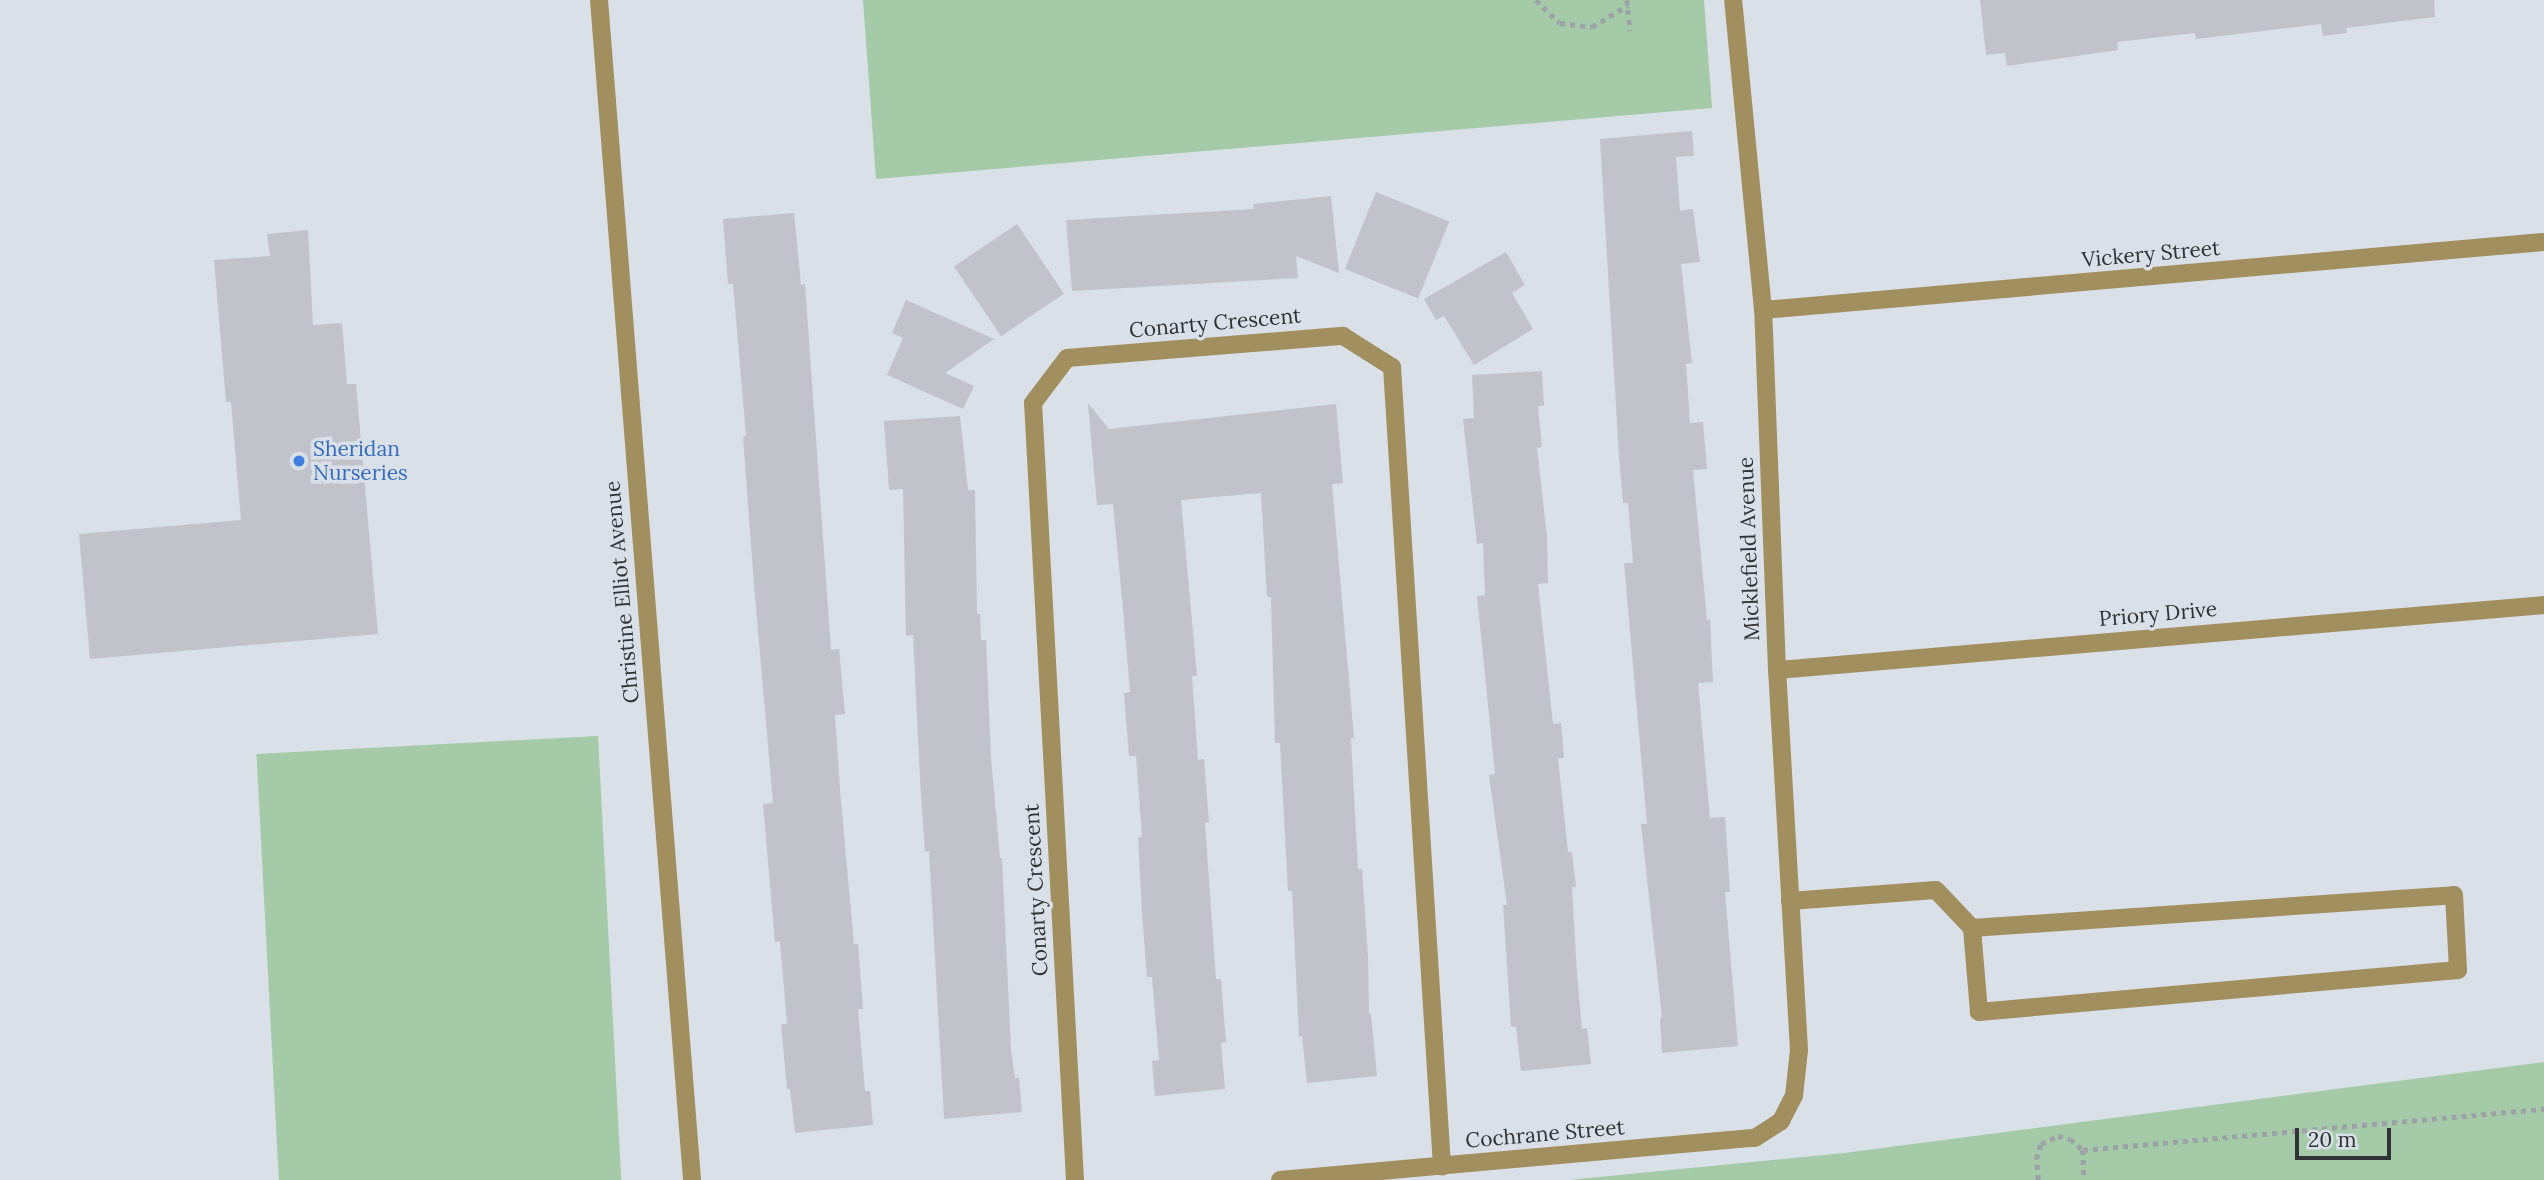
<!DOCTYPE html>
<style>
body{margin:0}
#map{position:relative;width:2544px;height:1180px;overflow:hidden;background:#d9e0e7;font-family:Lora,serif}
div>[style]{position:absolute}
.green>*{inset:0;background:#a4caa7;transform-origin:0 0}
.building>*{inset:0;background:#c2c2ca;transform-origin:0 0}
.path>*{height:4.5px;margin-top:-2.25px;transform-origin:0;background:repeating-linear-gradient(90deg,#9da2a8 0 5px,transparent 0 10px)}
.minor>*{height:18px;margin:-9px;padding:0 9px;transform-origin:9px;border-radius:9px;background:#a28f5f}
.dots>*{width:19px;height:19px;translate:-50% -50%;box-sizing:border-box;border:4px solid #d9e0e7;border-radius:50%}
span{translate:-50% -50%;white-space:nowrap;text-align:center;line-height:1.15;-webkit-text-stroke:7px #d9e0e7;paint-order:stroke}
.street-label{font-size:21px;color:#303336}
.shop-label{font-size:21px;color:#366cbe}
.left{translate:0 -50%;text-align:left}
.scale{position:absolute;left:2295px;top:1128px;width:96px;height:32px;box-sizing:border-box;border:4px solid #303336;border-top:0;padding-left:9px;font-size:21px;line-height:24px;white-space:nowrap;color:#303336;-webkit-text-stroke:5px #d9e0e7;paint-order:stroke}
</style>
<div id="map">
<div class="green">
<div style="clip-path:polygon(863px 0,1704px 0,1712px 108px,876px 179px)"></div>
<div style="left:598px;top:736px;width:445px;height:342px;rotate:87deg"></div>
<div style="clip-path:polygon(2544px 1062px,2544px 1180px,1569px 1180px,1844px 1153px)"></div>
</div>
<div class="building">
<div style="clip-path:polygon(1980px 0,2434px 0,2435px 17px,2346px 28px,2347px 33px,2323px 36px,2321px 24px,2196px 39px,2195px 33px,2117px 42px,2118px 50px,2007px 66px,2005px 53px,1986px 55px)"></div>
<div style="clip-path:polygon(1692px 131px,1694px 156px,1676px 157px,1680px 211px,1693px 209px,1700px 262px,1681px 264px,1692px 363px,1686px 364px,1690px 423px,1703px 422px,1707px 469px,1693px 470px,1707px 620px,1710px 619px,1713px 682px,1698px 683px,1710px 818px,1725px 817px,1730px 892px,1725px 892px,1738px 1046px,1662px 1053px,1660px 1018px,1662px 1017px,1641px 824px,1647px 824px,1624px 563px,1633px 563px,1628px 503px,1623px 503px,1619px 457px,1600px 139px)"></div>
<div style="left:1376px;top:192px;width:79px;height:83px;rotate:22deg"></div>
<div style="clip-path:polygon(1331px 196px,1339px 273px,1296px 256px,1298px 278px,1072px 291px,1066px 220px,1254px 209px,1253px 204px)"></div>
<div style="clip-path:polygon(794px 213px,801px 285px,805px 284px,831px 650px,839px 649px,845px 714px,835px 715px,840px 790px,854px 944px,858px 944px,863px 1009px,858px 1009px,865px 1091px,870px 1091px,873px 1125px,795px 1133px,790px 1089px,787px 1089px,781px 1024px,787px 1024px,780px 941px,775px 942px,763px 804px,773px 803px,754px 585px,743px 437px,746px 436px,733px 284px,728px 284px,723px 219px)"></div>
<div style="left:1017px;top:224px;width:84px;height:76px;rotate:56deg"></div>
<div style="clip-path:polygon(308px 230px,313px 325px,342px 323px,347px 384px,356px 384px,378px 634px,90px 659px,79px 534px,241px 520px,231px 402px,226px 402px,214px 260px,270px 256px,267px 234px)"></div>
<div style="clip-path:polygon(1506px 252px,1525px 285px,1512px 293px,1533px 329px,1474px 365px,1444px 316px,1436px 320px,1424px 299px)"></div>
<div style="clip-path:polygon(906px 300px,994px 339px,945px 373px,974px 386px,963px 409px,887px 375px,903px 338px,892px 333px)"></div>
<div style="clip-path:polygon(1542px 371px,1544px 406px,1538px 406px,1542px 447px,1537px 448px,1547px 537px,1548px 583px,1538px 584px,1553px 724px,1561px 723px,1564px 758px,1558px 758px,1568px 852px,1572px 852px,1576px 887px,1572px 887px,1577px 974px,1582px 1029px,1587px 1028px,1591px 1064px,1521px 1071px,1516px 1027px,1511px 1027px,1503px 905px,1507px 905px,1489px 775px,1495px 774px,1477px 596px,1485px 595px,1483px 543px,1477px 544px,1463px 419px,1474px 418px,1472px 375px)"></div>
<div style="clip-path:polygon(1088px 403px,1109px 429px,1336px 404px,1343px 483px,1332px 484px,1354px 738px,1351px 738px,1358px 869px,1362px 869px,1368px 958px,1369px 1014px,1371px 1014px,1377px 1076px,1307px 1083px,1302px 1036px,1299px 1037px,1292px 891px,1288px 891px,1280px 743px,1275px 743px,1271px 597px,1267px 597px,1261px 493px,1181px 500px,1197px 676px,1192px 676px,1198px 760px,1204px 759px,1209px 822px,1205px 823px,1216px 979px,1221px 979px,1226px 1042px,1221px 1043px,1225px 1089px,1155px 1096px,1152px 1061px,1159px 1060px,1152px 977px,1147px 977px,1142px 913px,1138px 837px,1142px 837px,1136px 756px,1129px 756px,1124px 693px,1130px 692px,1123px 609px,1113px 504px,1097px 505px)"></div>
<div style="clip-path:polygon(960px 416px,968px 490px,975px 490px,977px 614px,980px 614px,981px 640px,986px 640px,991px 757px,1000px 858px,1002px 858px,1011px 1050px,1015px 1078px,1019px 1078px,1022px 1112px,944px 1119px,929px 851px,925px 852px,920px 779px,913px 635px,906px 636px,903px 489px,889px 490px,884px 421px)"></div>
</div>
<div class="path">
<div style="left:1536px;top:0;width:33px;rotate:44deg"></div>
<div style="left:1560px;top:23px;width:32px;rotate:7deg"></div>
<div style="left:1592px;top:27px;width:42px;rotate:-31.4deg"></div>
<div style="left:1627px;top:0;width:31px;rotate:84deg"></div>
<div style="left:2083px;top:1150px;width:30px;rotate:88deg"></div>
<div style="left:2038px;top:1180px;width:21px;rotate:-95deg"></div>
<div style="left:2036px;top:1159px;width:16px;rotate:-72deg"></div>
<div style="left:2041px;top:1144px;width:19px;rotate:-25deg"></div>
<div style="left:2058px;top:1136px;width:12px;rotate:14deg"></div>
<div style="left:2070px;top:1139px;width:17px;rotate:40deg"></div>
<div style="left:2083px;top:1150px;width:463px;rotate:-5.1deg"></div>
</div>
<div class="minor">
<div style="left:599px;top:0;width:1184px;rotate:85.49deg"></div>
<div style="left:1763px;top:310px;width:784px;rotate:-4.98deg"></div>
<div style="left:1777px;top:670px;width:770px;rotate:-4.84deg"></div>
<div style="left:1790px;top:901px;width:146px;rotate:-4.3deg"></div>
<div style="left:1936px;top:890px;width:52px;rotate:46.5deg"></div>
<div style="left:1972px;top:928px;width:483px;rotate:-3.9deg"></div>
<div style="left:2454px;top:895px;width:75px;rotate:86.9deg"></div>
<div style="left:2458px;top:970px;width:481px;rotate:175deg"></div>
<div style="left:1979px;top:1012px;width:84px;rotate:-94.8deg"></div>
<div style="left:1075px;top:1180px;width:778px;rotate:-93.09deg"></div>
<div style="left:1033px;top:403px;width:56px;rotate:-52.9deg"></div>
<div style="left:1067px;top:358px;width:277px;rotate:-4.6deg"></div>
<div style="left:1343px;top:336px;width:58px;rotate:32.3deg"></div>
<div style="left:1392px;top:367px;width:801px;rotate:86.42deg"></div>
<div style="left:1280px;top:1180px;width:477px;rotate:-5.1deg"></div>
<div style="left:1755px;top:1138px;width:31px;rotate:-33deg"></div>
<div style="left:1781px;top:1121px;width:28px;rotate:-63deg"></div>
<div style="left:1794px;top:1096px;width:46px;rotate:-83.8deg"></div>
<div style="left:1799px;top:1050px;width:381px;rotate:-93.3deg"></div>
<div style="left:1777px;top:670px;width:360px;rotate:-92.2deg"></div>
<div style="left:1763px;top:310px;width:311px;rotate:-95.5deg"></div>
</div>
<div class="dots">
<div style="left:299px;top:461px;background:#3f7fe0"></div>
</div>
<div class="street-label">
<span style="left:2151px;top:254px;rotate:-5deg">Vickery Street</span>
<span style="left:1215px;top:323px;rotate:-5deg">Conarty Crescent</span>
<span style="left:1749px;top:549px;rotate:-92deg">Micklefield Avenue</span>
<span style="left:622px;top:592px;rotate:-95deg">Christine Elliot Avenue</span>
<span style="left:2158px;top:614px;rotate:-5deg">Priory Drive</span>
<span style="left:1036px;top:890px;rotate:-93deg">Conarty Crescent</span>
<span style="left:1545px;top:1134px;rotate:-5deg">Cochrane Street</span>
</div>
<div class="shop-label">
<span class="left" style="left:313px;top:461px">Sheridan<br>Nurseries</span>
</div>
<div class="scale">20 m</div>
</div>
